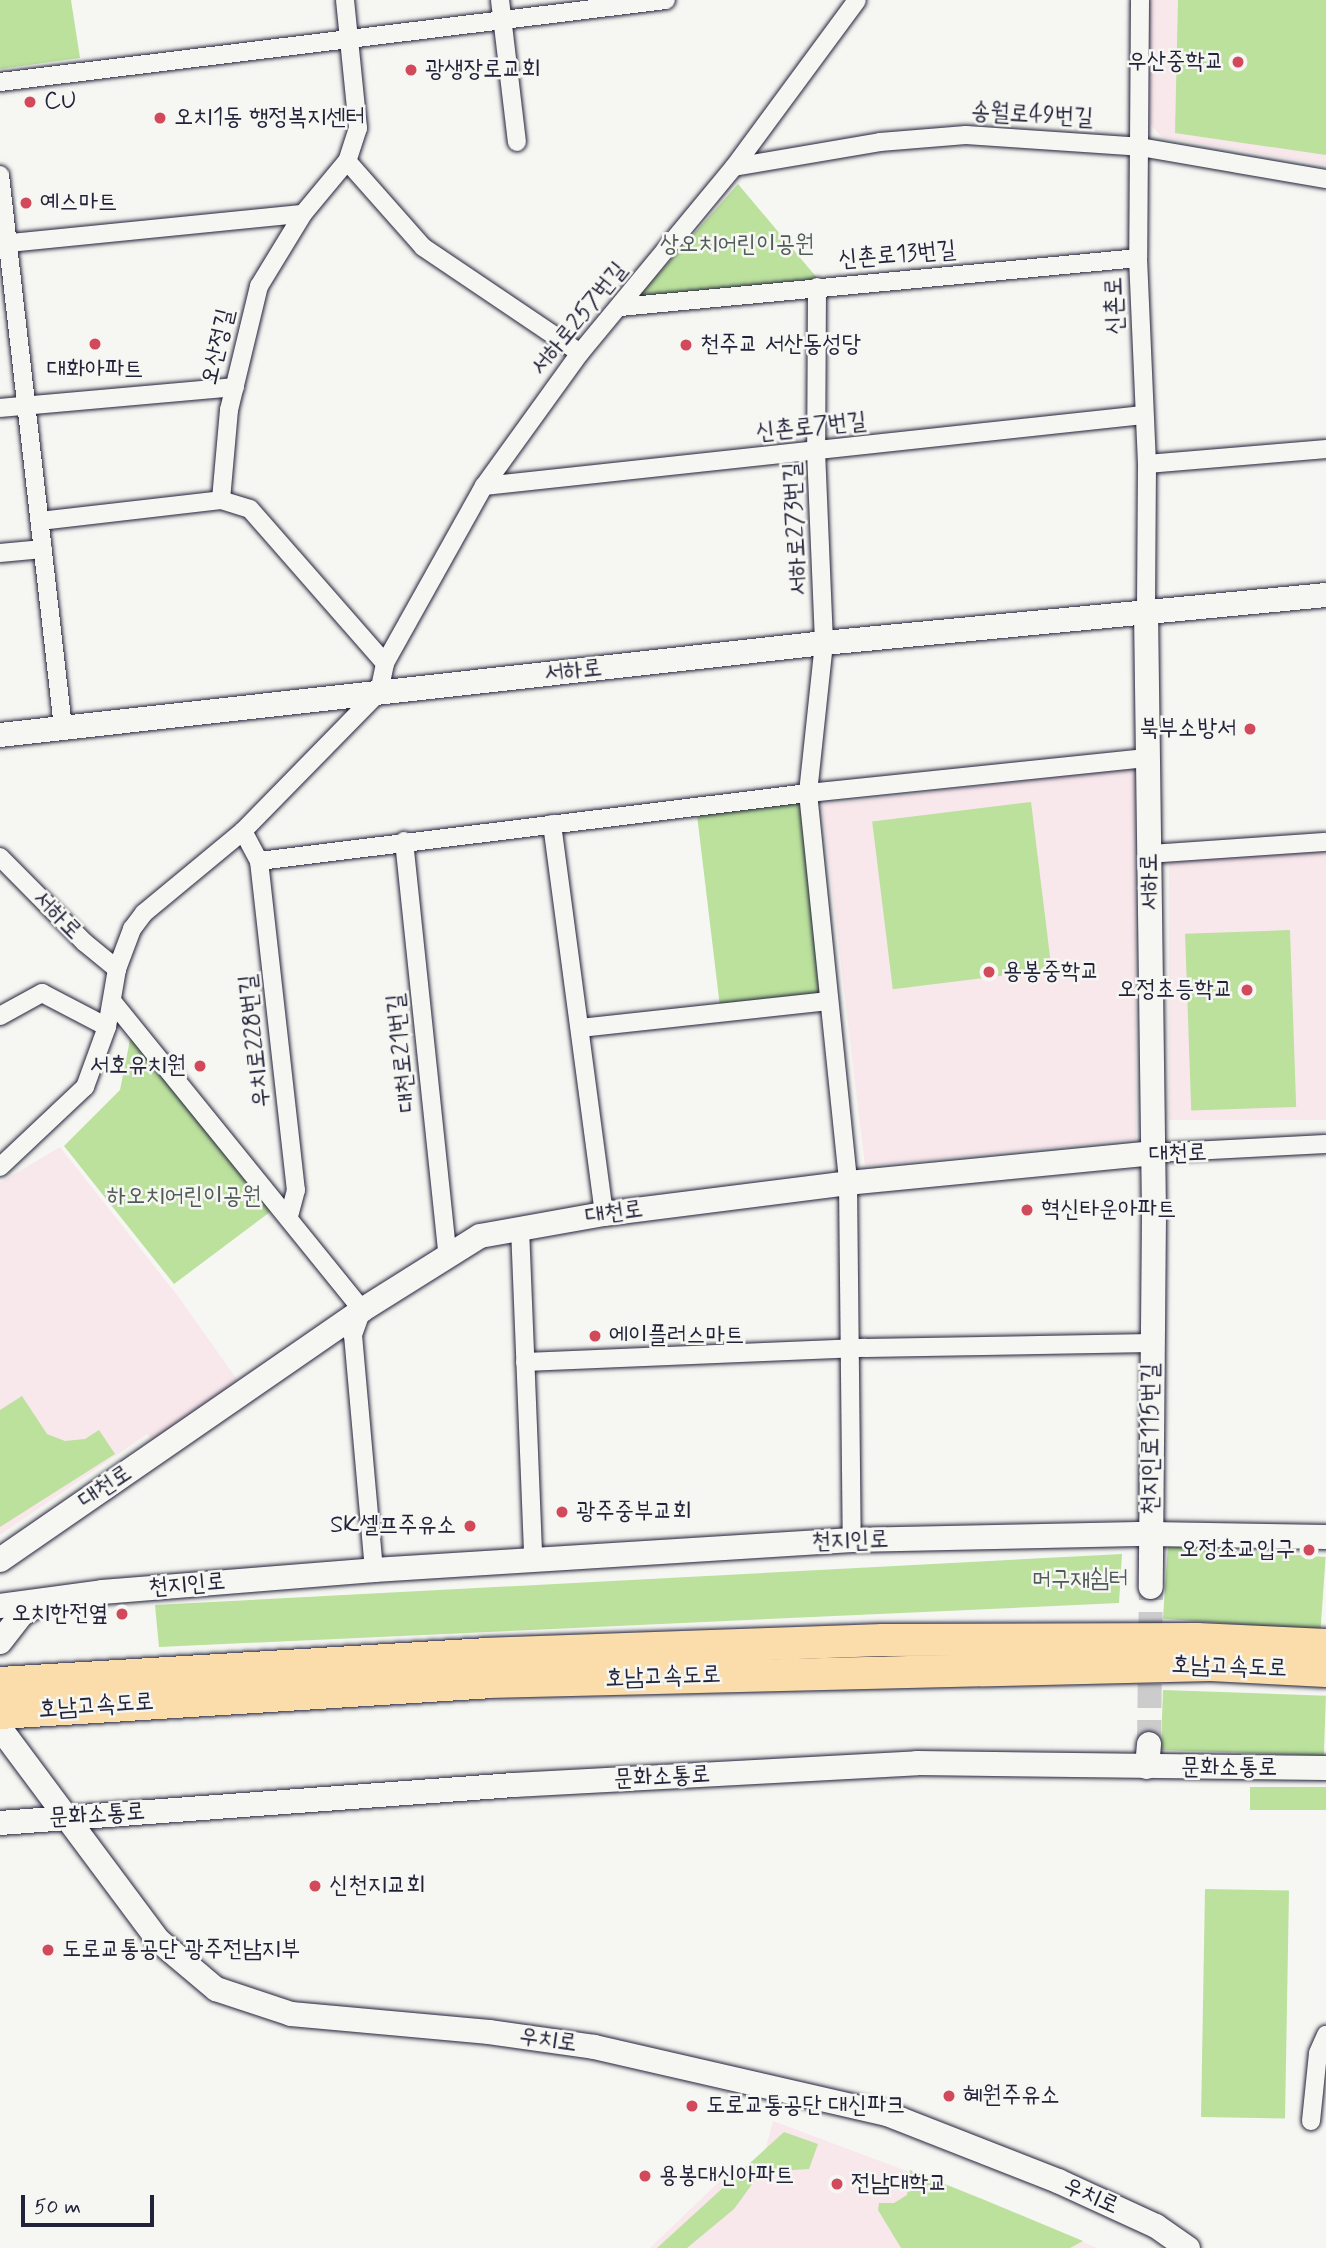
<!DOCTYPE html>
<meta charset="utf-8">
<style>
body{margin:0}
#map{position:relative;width:1326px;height:2248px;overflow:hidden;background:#f6f6f2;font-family:Mynerve,"Poor Story",sans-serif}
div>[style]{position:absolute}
.built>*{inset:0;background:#f8e7eb;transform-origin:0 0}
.green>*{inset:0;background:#bbe19d;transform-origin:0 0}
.secondary-tunnel>*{height:24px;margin-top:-12px;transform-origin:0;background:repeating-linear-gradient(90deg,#cccccd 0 24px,transparent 0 36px)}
.roads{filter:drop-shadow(0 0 2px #22223b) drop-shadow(0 0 2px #22223b)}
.street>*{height:18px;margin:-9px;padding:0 9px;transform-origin:9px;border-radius:9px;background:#f6f6f2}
.secondary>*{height:24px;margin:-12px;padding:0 12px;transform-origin:12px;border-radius:12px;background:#f6f6f2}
.highway>*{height:32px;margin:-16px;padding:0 16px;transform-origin:16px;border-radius:16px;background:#faddab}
.dots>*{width:19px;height:19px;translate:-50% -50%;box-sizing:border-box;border:4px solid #f6f6f2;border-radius:50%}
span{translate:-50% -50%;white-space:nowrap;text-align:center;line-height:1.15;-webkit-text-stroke:5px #f6f6f2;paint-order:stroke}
.poi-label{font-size:24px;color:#22223b}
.right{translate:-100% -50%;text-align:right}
.left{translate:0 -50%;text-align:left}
.street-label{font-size:24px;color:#22223b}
.park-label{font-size:24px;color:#505b58}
.scale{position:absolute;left:21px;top:2195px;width:133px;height:32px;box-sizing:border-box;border:4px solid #22223b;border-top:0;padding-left:9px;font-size:21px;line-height:24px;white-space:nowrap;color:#22223b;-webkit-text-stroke:5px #f6f6f2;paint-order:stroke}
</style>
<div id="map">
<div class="built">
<div style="clip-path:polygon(1150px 0,1326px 0,1326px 165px,1162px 137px,1150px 124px)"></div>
<div style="clip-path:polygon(1135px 768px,1136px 1139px,865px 1166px,822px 805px)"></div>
<div style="left:1326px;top:850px;width:270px;height:157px;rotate:90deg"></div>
<div style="clip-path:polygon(60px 1147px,177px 1295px,238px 1381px,153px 1440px,147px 1434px,0 1535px,0 1183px)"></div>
<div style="clip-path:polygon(773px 2121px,987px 2201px,1097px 2248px,650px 2248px,722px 2179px,729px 2188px,765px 2151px)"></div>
</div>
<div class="green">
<div style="clip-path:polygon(0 0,71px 0,80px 58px,0 69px)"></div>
<div style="clip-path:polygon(1178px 0,1326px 0,1326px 155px,1175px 133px)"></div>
<div style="clip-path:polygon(738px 184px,818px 279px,638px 297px)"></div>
<div style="left:1031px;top:802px;width:169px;height:160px;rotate:83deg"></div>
<div style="clip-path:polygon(802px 803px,821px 989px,812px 999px,720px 1007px,697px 815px)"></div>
<div style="left:1290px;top:930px;width:177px;height:105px;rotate:88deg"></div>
<div style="clip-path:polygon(131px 1035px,274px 1209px,174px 1284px,64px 1146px,120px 1090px)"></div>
<div style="clip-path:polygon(22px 1396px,47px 1434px,65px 1441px,85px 1439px,99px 1430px,115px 1454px,0 1527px,0 1410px)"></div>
<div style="left:1168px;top:1546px;width:158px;height:73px;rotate:4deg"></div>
<div style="clip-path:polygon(1122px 1554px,1119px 1603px,159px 1647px,155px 1605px)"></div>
<div style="left:1163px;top:1690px;width:163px;height:60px;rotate:2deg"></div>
<div style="left:1326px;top:1787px;width:23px;height:76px;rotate:90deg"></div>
<div style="left:1205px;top:1889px;width:84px;height:228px;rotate:1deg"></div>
<div style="clip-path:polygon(784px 2132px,818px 2144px,809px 2169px,761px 2172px,734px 2209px,687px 2248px,657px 2248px)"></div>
<div style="clip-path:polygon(910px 2170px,987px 2201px,1083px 2241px,1070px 2248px,901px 2248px,878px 2210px,879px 2203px,894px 2203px,907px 2195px)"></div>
</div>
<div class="secondary-tunnel">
<div style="left:1149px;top:1744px;width:157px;rotate:-89.3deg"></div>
</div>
<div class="roads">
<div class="street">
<div style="left:345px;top:0;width:129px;rotate:84.2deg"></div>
<div style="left:358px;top:128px;width:35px;rotate:108deg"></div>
<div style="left:347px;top:161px;width:69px;rotate:129.7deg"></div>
<div style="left:303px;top:214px;width:84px;rotate:121.4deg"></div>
<div style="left:259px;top:286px;width:128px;rotate:103.6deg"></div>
<div style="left:229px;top:410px;width:90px;rotate:95.1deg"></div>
<div style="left:221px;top:500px;width:30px;rotate:17deg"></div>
<div style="left:250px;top:509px;width:205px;rotate:48.8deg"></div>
<div style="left:500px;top:0;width:143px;rotate:83.2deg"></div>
<div style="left:1140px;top:0;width:258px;rotate:90.4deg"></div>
<div style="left:1138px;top:258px;width:206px;rotate:87.5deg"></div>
<div style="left:1147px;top:464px;width:146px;rotate:90.4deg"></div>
<div style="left:0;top:82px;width:671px;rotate:-7.02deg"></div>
<div style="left:347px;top:161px;width:115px;rotate:48.5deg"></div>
<div style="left:423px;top:247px;width:189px;rotate:34deg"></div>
<div style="left:734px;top:167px;width:148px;rotate:-9.7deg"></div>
<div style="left:880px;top:142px;width:86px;rotate:-4.7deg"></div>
<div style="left:966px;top:135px;width:174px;rotate:3.9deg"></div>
<div style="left:1140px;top:147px;width:189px;rotate:9.8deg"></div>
<div style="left:0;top:175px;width:556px;rotate:83.49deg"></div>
<div style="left:0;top:244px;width:304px;rotate:-5.7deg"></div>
<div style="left:817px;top:287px;width:164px;rotate:90.3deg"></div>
<div style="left:816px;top:451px;width:192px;rotate:87.6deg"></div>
<div style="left:824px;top:643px;width:151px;rotate:96.1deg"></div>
<div style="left:808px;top:793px;width:392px;rotate:84.1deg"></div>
<div style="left:848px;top:1183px;width:357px;rotate:89.4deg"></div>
<div style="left:620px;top:307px;width:520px;rotate:-5.4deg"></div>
<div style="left:0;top:408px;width:236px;rotate:-5.1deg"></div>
<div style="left:1147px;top:464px;width:180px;rotate:-4.8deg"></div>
<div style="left:484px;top:486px;width:663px;rotate:-6.15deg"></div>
<div style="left:40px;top:521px;width:182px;rotate:-6.6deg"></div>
<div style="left:0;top:553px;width:43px;rotate:-5.3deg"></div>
<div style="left:552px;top:824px;width:393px;rotate:82.4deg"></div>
<div style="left:243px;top:831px;width:34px;rotate:62deg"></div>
<div style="left:259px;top:861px;width:331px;rotate:83.6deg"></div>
<div style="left:296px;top:1190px;width:27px;rotate:105deg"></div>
<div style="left:404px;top:841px;width:420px;rotate:84deg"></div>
<div style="left:1149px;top:854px;width:177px;rotate:-3.9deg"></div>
<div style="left:0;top:857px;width:120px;rotate:45.3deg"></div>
<div style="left:84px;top:942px;width:43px;rotate:39.3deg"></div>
<div style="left:259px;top:861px;width:553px;rotate:-7.06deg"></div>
<div style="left:808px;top:793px;width:343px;rotate:-5.9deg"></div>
<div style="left:112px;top:1001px;width:397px;rotate:51deg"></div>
<div style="left:362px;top:1310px;width:27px;rotate:110deg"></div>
<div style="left:353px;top:1335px;width:236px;rotate:84.9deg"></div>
<div style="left:0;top:1016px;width:48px;rotate:-28.7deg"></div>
<div style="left:42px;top:993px;width:73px;rotate:27.6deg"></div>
<div style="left:580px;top:1028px;width:248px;rotate:-6.2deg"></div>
<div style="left:1153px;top:1153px;width:173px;rotate:-3deg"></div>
<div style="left:0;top:1167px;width:117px;rotate:-43.3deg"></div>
<div style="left:85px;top:1087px;width:64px;rotate:-69.9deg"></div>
<div style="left:107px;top:1027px;width:59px;rotate:-80.2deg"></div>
<div style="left:117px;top:969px;width:43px;rotate:-69.4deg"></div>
<div style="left:132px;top:929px;width:20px;rotate:-53deg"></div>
<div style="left:144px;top:913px;width:129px;rotate:-39.6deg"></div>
<div style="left:243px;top:831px;width:194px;rotate:-45.6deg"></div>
<div style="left:379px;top:692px;width:30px;rotate:-78deg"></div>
<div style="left:385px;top:663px;width:203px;rotate:-60.8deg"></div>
<div style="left:484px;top:486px;width:164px;rotate:-54.2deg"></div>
<div style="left:580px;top:353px;width:241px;rotate:-50.4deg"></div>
<div style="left:734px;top:167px;width:207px;rotate:-53.6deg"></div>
<div style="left:520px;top:1228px;width:330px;rotate:87.7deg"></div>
<div style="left:525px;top:1362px;width:341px;rotate:-2.4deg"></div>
<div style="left:866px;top:1348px;width:286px;rotate:-1deg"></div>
<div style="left:1311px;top:2121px;width:68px;rotate:-84.1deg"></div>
<div style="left:1318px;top:2053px;width:20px;rotate:-66deg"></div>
</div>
<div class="secondary">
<div style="left:1146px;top:610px;width:604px;rotate:89.24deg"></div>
<div style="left:1154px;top:1214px;width:373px;rotate:90.5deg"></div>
<div style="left:0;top:735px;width:829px;rotate:-6.37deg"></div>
<div style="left:824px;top:643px;width:504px;rotate:-5.46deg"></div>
<div style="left:0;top:1560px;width:440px;rotate:-34.6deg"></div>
<div style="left:362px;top:1310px;width:139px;rotate:-32.1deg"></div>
<div style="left:480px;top:1236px;width:126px;rotate:-10.1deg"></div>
<div style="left:604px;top:1214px;width:246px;rotate:-7.2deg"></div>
<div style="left:848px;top:1183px;width:306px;rotate:-5.6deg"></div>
<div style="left:0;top:1606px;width:103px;rotate:-7.8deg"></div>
<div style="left:102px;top:1592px;width:273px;rotate:-4.6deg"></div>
<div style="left:374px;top:1570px;width:479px;rotate:-3.6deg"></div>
<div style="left:852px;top:1540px;width:298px;rotate:-1.2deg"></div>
<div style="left:1150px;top:1534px;width:176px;rotate:1deg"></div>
<div style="left:0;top:1642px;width:36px;rotate:-52deg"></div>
<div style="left:22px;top:1614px;width:22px;rotate:-30deg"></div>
<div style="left:0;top:1728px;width:266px;rotate:53.3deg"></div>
<div style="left:159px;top:1941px;width:75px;rotate:40.1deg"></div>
<div style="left:216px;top:1989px;width:79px;rotate:18.4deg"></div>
<div style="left:291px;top:2014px;width:199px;rotate:5.2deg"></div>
<div style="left:489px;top:2032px;width:106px;rotate:8.1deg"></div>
<div style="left:594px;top:2047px;width:301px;rotate:12.9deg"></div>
<div style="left:887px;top:2114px;width:184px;rotate:21.4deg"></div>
<div style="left:1058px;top:2181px;width:108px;rotate:24.7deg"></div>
<div style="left:1156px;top:2226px;width:39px;rotate:35deg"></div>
<div style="left:1147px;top:1767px;width:23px;rotate:-85deg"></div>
<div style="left:0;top:1823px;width:515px;rotate:-4.23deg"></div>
<div style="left:514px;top:1785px;width:404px;rotate:-3.1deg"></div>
<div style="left:917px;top:1763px;width:409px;rotate:0.7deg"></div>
</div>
<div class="highway">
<div style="left:0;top:1683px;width:484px;rotate:-3.4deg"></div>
<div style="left:483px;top:1654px;width:400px;rotate:-2deg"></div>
<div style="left:883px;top:1640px;width:314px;rotate:-0.2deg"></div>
<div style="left:1197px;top:1639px;width:129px;rotate:2.7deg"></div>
<div style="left:0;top:1713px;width:488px;rotate:-3.6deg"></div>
<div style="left:487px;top:1682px;width:724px;rotate:-1.35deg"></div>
<div style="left:1211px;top:1665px;width:115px;rotate:3deg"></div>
</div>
</div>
<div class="dots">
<div style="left:1238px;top:62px;background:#d1495b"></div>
<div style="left:411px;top:70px;background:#d1495b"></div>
<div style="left:30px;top:102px;background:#d1495b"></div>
<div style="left:160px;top:118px;background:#d1495b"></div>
<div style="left:26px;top:203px;background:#d1495b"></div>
<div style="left:95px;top:344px;background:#d1495b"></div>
<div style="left:686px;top:345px;background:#d1495b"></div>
<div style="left:1250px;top:729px;background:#d1495b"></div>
<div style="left:989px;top:972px;background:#d1495b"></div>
<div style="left:1247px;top:990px;background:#d1495b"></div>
<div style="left:200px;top:1066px;background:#d1495b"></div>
<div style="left:1027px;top:1210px;background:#d1495b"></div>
<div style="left:595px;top:1336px;background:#d1495b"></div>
<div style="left:562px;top:1512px;background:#d1495b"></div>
<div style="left:470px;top:1526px;background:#d1495b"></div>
<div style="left:1309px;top:1550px;background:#d1495b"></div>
<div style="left:122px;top:1614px;background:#d1495b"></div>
<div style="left:315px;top:1886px;background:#d1495b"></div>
<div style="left:48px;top:1950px;background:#d1495b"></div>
<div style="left:949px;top:2096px;background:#d1495b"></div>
<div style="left:692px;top:2106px;background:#d1495b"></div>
<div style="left:645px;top:2176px;background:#d1495b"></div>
<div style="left:837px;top:2184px;background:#d1495b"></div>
</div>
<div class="poi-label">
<span class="right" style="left:1224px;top:62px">우산중학교</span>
<span class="left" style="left:425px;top:70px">광생장로교회</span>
<span class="left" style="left:44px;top:102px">CU</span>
<span class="left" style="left:174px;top:118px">오치1동 행정복지센터</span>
<span class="left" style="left:40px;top:203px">예스마트</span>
<span class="left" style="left:700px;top:345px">천주교 서산동성당</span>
<span style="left:95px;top:370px">대화아파트</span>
<span class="right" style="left:1236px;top:729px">북부소방서</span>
<span class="left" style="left:1003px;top:972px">용봉중학교</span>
<span class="right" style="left:1233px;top:990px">오정초등학교</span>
<span class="right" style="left:186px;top:1066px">서호유치원</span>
<span class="left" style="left:1041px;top:1210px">혁신타운아파트</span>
<span class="left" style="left:609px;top:1336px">에이플러스마트</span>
<span class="left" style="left:576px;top:1512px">광주중부교회</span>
<span class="right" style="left:456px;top:1526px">SK셀프주유소</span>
<span class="right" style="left:1295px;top:1550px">오정초교입구</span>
<span class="right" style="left:108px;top:1614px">오치한전옆</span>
<span class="left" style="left:329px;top:1886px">신천지교회</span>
<span class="left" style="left:62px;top:1950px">도로교통공단 광주전남지부</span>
<span class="left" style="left:963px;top:2096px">혜원주유소</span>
<span class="left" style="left:706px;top:2106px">도로교통공단 대신파크</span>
<span class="left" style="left:659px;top:2176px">용봉대신아파트</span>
<span class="left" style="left:851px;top:2184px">전남대학교</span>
</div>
<div class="street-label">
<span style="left:1032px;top:115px;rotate:3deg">송월로49번길</span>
<span style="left:897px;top:255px;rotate:-5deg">신촌로13번길</span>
<span style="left:1115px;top:306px;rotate:-92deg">신촌로</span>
<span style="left:579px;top:319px;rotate:-51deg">서하로257번길</span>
<span style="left:218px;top:347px;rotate:-77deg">오산정길</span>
<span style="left:811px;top:427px;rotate:-6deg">신촌로7번길</span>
<span style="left:796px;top:529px;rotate:-93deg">서하로273번길</span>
<span style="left:573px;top:671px;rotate:-6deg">서하로</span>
<span style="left:1150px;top:882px;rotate:-91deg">서하로</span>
<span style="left:57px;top:915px;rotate:45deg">서하로</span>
<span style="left:255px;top:1041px;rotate:-96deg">우치로228번길</span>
<span style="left:402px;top:1053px;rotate:-96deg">대천로21번길</span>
<span style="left:1178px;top:1154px;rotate:-2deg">대천로</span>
<span style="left:614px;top:1213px;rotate:-8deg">대천로</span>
<span style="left:1151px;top:1439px;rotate:-90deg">천지인로115번길</span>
<span style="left:105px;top:1487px;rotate:-34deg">대천로</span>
<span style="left:850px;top:1541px;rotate:-2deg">천지인로</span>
<span style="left:187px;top:1585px;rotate:-5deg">천지인로</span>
<span style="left:1229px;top:1667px;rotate:2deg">호남고속도로</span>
<span style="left:663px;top:1677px;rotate:-2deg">호남고속도로</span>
<span style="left:96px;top:1706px;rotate:-4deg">호남고속도로</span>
<span style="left:1229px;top:1768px">문화소통로</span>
<span style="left:662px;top:1777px;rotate:-3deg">문화소통로</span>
<span style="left:97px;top:1815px;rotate:-4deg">문화소통로</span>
<span style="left:548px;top:2040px;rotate:8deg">우치로</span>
<span style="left:1091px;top:2196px;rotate:24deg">우치로</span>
</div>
<div class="park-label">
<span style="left:737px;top:245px">상오치어린이공원</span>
<span style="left:184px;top:1197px">하오치어린이공원</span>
<span style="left:1080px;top:1580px">머구재쉼터</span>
</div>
<div class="scale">50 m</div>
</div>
